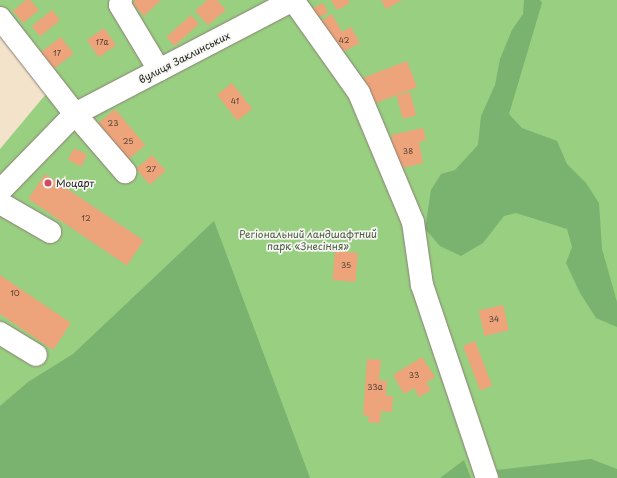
<!DOCTYPE html>
<meta charset="utf-8">
<style>
body{margin:0}
#map{position:relative;width:617px;height:478px;overflow:hidden;background:#f3e3cb;font-family:"Playpen Sans",sans-serif}
div>[style]{position:absolute}
.green>*{inset:0;background:#99cf81}
.forest>*{inset:0;background:#7ab26f}
.building>*{inset:0;background:#eda47b;transform-origin:0 0}
.roads{filter:drop-shadow(0 0 1px #888074) drop-shadow(0 0 1px #888074)}
.minor>*{height:22px;margin:-11px;padding:0 11px;transform-origin:11px;border-radius:11px;background:#fff}
.dots>*{width:11px;height:11px;translate:-50% -50%;box-sizing:border-box;border:2px solid #f6f6f2;border-radius:50%}
span{translate:-50% -50%;white-space:nowrap;text-align:center;line-height:1.15;-webkit-text-stroke:3.5px #f6f6f2;paint-order:stroke}
.number-label{font-size:8px;color:#503e34}
.number-label span{-webkit-text-stroke-width:0}
.street-label{font-size:10px;color:#1c1c1c}
.poi-label{font-size:10px;color:#1c1c1c}
.left{translate:0 -50%;text-align:left}
.park-label{font-size:10px;color:#485b3f}
</style>
<div id="map">
<div class="green">
<div style="clip-path:polygon(0 0,617px 0,617px 478px,0 478px,0 149px,46px 94px,0 35px)"></div>
</div>
<div class="forest">
<div style="clip-path:polygon(524px 0,540px 0,542px 3px,509px 114px,522px 128px,557px 141px,567px 164px,586px 183px,599px 203px,602px 249px,617px 302px,617px 327px,596px 318px,580px 293px,566px 263px,572px 247px,567px 229px,516px 213px,504px 216px,483px 243px,461px 256px,440px 246px,425px 229px,431px 190px,441px 174px,455px 170px,478px 145px,481px 116px,495px 85px,500px 59px,512px 30px,523px 14px)"></div>
<div style="clip-path:polygon(214px 221px,310px 478px,0 478px,0 406px,28px 382px,73px 354px)"></div>
<div style="clip-path:polygon(591px 459px,617px 469px,617px 478px,500px 478px,497px 470px)"></div>
<div style="clip-path:polygon(464px 460px,471px 478px,440px 478px)"></div>
</div>
<div class="building">
<div style="clip-path:polygon(26px 0,30px 0,39px 10px,23px 23px,13px 11px)"></div>
<div style="clip-path:polygon(136px 0,161px 0,144px 16px,132px 3px)"></div>
<div style="clip-path:polygon(207px 0,217px 0,226px 10px,208px 25px,195px 11px)"></div>
<div style="clip-path:polygon(331px 0,348px 0,350px 3px,337px 10px)"></div>
<div style="clip-path:polygon(381px 0,402px 0,386px 9px)"></div>
<div style="left:323px;top:3px;width:11px;height:14px;rotate:63deg"></div>
<div style="left:52px;top:10px;width:13px;height:26px;rotate:51deg"></div>
<div style="clip-path:polygon(332px 14px,342px 32px,351px 27px,360px 43px,337px 55px,319px 22px)"></div>
<div style="left:191px;top:15px;width:12px;height:33px;rotate:48deg"></div>
<div style="left:104px;top:28px;width:21px;height:21px;rotate:55deg"></div>
<div style="left:61px;top:37px;width:21px;height:26px;rotate:53deg"></div>
<div style="left:407px;top:61px;width:28px;height:46px;rotate:69deg"></div>
<div style="left:232px;top:83px;width:33px;height:19px;rotate:52deg"></div>
<div style="left:410px;top:92px;width:24px;height:14px;rotate:75deg"></div>
<div style="left:115px;top:109px;width:47px;height:22px;rotate:50deg"></div>
<div style="clip-path:polygon(423px 128px,426px 140px,419px 142px,423px 163px,398px 169px,391px 135px)"></div>
<div style="left:74px;top:148px;width:15px;height:13px;rotate:28deg"></div>
<div style="left:152px;top:155px;width:21px;height:21px;rotate:49deg"></div>
<div style="left:45px;top:174px;width:119px;height:30px;rotate:34deg"></div>
<div style="left:335px;top:251px;width:23px;height:29px;rotate:5deg"></div>
<div style="clip-path:polygon(0 275px,71px 323px,53px 350px,0 314px)"></div>
<div style="left:503px;top:305px;width:26px;height:25px;rotate:77deg"></div>
<div style="left:475px;top:341px;width:48px;height:13px;rotate:69deg"></div>
<div style="clip-path:polygon(422px 357px,435px 377px,426px 383px,431px 390px,419px 397px,414px 388px,404px 394px,393px 375px)"></div>
<div style="clip-path:polygon(367px 359px,381px 360px,379px 380px,387px 381px,386px 396px,393px 396px,392px 412px,381px 411px,380px 423px,368px 422px,369px 416px,363px 415px)"></div>
</div>
<div class="roads">
<div class="minor">
<div style="left:121px;top:0;width:5px;rotate:101deg"></div>
<div style="left:120px;top:5px;width:76px;rotate:59deg"></div>
<div style="left:293px;top:0;width:114px;rotate:54.6deg"></div>
<div style="left:359px;top:93px;width:140px;rotate:67.3deg"></div>
<div style="left:413px;top:222px;width:64px;rotate:81.9deg"></div>
<div style="left:422px;top:285px;width:204px;rotate:71.4deg"></div>
<div style="left:0;top:18px;width:122px;rotate:52deg"></div>
<div style="left:75px;top:114px;width:77px;rotate:49.2deg"></div>
<div style="left:0;top:191px;width:107px;rotate:-45.8deg"></div>
<div style="left:75px;top:114px;width:246px;rotate:-27.6deg"></div>
<div style="left:0;top:203px;width:58px;rotate:30.1deg"></div>
<div style="left:0;top:333px;width:42px;rotate:31.4deg"></div>
</div>
</div>
<div class="dots">
<div style="left:48px;top:183px;background:#d1495b"></div>
</div>
<div class="number-label">
<span style="left:344px;top:41px">42</span>
<span style="left:102px;top:43px">17а</span>
<span style="left:57px;top:54px">17</span>
<span style="left:235px;top:102px">41</span>
<span style="left:113px;top:124px">23</span>
<span style="left:128px;top:142px">25</span>
<span style="left:408px;top:152px">38</span>
<span style="left:151px;top:170px">27</span>
<span style="left:86px;top:219px">12</span>
<span style="left:346px;top:266px">35</span>
<span style="left:15px;top:294px">10</span>
<span style="left:494px;top:320px">34</span>
<span style="left:414px;top:376px">33</span>
<span style="left:375px;top:388px">33а</span>
</div>
<div class="street-label">
<span style="left:184px;top:57px;rotate:-27deg">вулиця Заклинських</span>
</div>
<div class="poi-label">
<span class="left" style="left:56px;top:183px">Моцарт</span>
</div>
<div class="park-label">
<span style="left:308px;top:239px">Регіональний ландшафтний<br>парк «Знесіння»</span>
</div>
</div>
